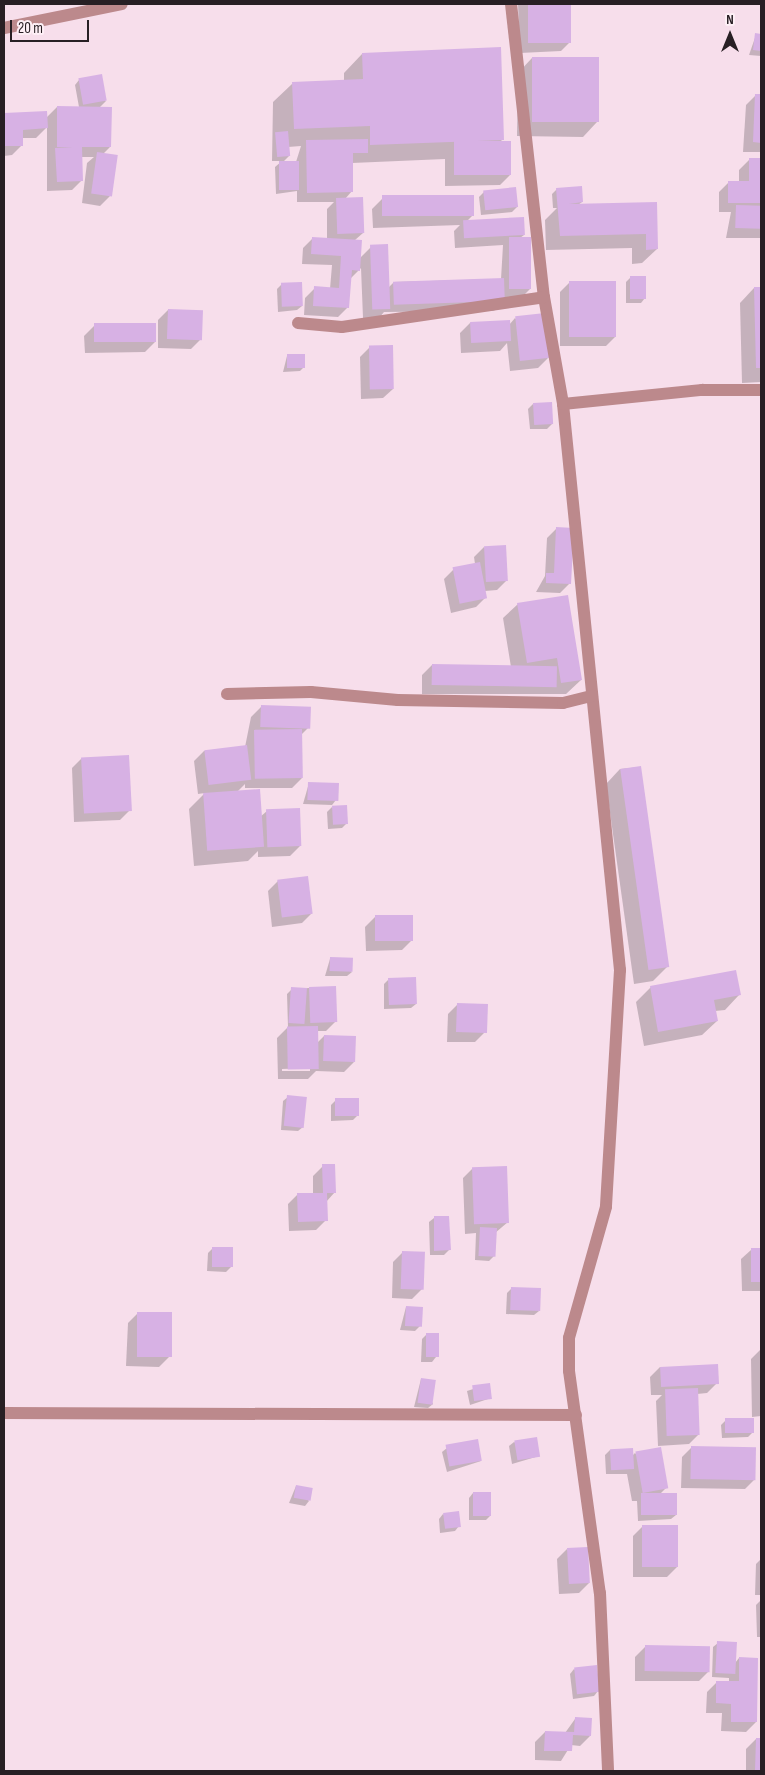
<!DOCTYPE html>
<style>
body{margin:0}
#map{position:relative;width:765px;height:1775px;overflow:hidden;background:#f7deeb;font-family:"Sofia Sans Condensed",sans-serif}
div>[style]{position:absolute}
.shadow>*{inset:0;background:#0003}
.building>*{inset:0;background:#d7b1e4;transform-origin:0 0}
.minor>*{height:12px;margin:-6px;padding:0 6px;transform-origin:6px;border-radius:6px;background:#bc898c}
span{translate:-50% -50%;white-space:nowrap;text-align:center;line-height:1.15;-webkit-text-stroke:4px #feeff6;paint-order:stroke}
.frame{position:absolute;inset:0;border:5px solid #281f24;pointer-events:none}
.north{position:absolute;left:705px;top:10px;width:50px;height:50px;-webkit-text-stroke:4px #feeff6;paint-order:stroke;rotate:0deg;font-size:14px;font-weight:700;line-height:20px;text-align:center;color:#281f24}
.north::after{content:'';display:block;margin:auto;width:18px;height:22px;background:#281f24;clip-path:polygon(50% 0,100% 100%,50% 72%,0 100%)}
.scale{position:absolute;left:10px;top:20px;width:79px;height:22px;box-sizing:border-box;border:2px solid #281f24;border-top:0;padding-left:6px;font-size:15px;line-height:18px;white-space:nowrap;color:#281f24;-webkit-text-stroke:4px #feeff6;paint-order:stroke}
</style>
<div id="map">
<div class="shadow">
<div style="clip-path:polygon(518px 4px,569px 4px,571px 41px,561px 51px,520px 53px)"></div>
<div style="clip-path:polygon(756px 35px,761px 35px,761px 56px,749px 55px)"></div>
<div style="clip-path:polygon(evenodd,362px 54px,503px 139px,499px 143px,510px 175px,500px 185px,445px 186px,445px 159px,352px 163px,352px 191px,345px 199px,363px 233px,355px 240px,360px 258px,371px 247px,388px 288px,394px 282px,501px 279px,503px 245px,455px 248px,454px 231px,460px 225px,373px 228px,372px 209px,382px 199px,473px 215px,467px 221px,524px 235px,520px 238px,531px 288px,521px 298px,493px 311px,384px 312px,379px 318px,363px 318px,361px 268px,350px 279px,348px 307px,338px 317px,304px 315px,305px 298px,315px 288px,330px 289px,332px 265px,302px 264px,303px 248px,313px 238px,327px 239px,327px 209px,334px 202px,297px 202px,297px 191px,276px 194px,275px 167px,282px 161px,272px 161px,273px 102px,292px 84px,344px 81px,344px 73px,362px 54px,301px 146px,296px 162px,282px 163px,289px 156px,288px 147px,301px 146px)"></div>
<div style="clip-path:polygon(532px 58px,597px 122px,583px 137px,517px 136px,518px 73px)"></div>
<div style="clip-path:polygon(79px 80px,106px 101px,99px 108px,110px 147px,103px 154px,110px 196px,100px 206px,82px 203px,87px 163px,94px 157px,81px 157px,82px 180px,72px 190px,47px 191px,47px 127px,36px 138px,22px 138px,22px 145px,12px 155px,4px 156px,4px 114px,46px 112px,46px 118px,57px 107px,79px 107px,75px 85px)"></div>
<div style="clip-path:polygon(756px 95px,761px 96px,761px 152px,743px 152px,746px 105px)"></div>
<div style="clip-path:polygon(761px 159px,761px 238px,726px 238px,731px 212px,719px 212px,719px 192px,729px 182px,739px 182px,739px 170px,749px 160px)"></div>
<div style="clip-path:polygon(557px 189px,582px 202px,578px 205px,656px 203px,657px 249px,642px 263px,632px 264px,632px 248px,546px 250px,545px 220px,557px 208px,553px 208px,552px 194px)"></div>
<div style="clip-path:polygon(484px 192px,517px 207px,512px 212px,481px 215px,479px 197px)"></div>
<div style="clip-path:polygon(630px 278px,645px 298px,641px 303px,626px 303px,626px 282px)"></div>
<div style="clip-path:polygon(570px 282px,616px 336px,606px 346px,560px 346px,560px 292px)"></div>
<div style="clip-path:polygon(282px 284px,302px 306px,297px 310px,278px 312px,277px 289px)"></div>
<div style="clip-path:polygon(754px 288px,761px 288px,761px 382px,742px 383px,740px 303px)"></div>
<div style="clip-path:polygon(168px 310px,201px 339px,191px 349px,158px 348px,158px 320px)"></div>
<div style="clip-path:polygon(515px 318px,548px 358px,538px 368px,510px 371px,507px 343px,500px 351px,461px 353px,460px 333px,470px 323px,509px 325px)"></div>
<div style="clip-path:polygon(94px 326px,155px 342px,145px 352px,85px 353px,84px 336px)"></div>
<div style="clip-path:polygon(370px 347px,393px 389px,383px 398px,361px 399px,360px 357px)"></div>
<div style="clip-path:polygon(287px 356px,304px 367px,300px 371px,283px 372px)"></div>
<div style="clip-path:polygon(533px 404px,552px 424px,547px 429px,530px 429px,528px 409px)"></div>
<div style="clip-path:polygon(557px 528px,570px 583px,560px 593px,536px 592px,545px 576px,547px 538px)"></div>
<div style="clip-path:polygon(484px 547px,507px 580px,497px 590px,485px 591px,486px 597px,476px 607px,451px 613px,444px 579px,454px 569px,475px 564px,474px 557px)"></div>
<div style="clip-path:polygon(518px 604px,581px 680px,566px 694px,422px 694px,422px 675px,432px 665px,511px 667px,503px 618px)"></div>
<div style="clip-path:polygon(261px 707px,309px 727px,301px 735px,302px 778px,292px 788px,245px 788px,245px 784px,237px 792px,260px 817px,267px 811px,300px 846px,290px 856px,258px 857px,258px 851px,248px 861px,194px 866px,189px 809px,205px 793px,198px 794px,194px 761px,204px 751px,245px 747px,251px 717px)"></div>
<div style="clip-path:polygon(82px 758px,130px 810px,120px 820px,74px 822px,72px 768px)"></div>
<div style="clip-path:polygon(640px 767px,668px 966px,653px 981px,634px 984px,606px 784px,620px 769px)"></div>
<div style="clip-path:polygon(309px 783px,336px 800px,332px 805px,303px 804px)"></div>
<div style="clip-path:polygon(332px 807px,346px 824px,342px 828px,328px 829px,327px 812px)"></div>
<div style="clip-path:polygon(278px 881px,312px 913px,302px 923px,272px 927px,268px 891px)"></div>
<div style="clip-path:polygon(375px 917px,412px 940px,402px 950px,366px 951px,365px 927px)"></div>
<div style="clip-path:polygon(330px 959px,352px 972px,347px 976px,325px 976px)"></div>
<div style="clip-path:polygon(388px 980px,416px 1004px,411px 1008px,384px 1009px,384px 984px)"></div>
<div style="clip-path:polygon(651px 987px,739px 995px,725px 1010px,715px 1011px,717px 1021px,702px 1035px,644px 1046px,636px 1002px)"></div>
<div style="clip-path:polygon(evenodd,309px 988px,336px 1021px,326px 1031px,317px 1031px,317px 1043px,324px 1036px,354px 1062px,344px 1072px,316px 1071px,308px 1079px,278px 1079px,277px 1038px,288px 1027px,287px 994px,292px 989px,309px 988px,310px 1068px,310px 1071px,282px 1071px,282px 1069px,310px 1068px)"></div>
<div style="clip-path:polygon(458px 1004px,485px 1032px,475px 1042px,447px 1042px,448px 1014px)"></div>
<div style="clip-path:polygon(288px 1097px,303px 1127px,298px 1131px,281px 1130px,283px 1101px)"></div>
<div style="clip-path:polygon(336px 1100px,358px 1115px,353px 1120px,331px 1121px,331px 1105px)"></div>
<div style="clip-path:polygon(323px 1166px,335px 1192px,326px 1202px,326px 1220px,316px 1230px,289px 1231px,288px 1204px,298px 1194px,313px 1194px,313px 1176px)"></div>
<div style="clip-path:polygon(473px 1168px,508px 1222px,495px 1233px,494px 1256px,489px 1261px,475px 1260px,476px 1233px,465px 1234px,463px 1178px)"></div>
<div style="clip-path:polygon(434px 1218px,449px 1250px,444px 1255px,430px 1255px,429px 1222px)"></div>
<div style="clip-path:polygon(213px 1248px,231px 1267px,226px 1272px,207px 1271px,208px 1253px)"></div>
<div style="clip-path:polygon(761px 1249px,761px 1291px,742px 1291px,741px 1259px,751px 1250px)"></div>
<div style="clip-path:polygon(403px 1252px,422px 1289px,412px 1299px,392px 1298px,393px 1262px)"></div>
<div style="clip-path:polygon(512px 1288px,539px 1311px,534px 1315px,506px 1314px,507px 1293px)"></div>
<div style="clip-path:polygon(406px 1307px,420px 1326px,415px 1331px,400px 1330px)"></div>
<div style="clip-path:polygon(138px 1313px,169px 1357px,159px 1367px,126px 1366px,128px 1323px)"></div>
<div style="clip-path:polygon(427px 1334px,436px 1357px,432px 1362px,421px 1362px,422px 1339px)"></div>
<div style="clip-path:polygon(761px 1349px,761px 1416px,752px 1417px,753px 1432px,748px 1437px,722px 1438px,721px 1425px,726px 1420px,752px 1419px,751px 1359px)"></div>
<div style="clip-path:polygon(660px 1367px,717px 1383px,707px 1393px,697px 1394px,699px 1434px,689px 1444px,658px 1446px,656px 1401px,662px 1395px,651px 1395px,650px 1377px)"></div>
<div style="clip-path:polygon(421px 1379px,433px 1404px,428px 1408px,414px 1407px)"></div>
<div style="clip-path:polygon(489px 1384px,491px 1398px,470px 1405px,467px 1391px)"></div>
<div style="clip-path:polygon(514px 1442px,539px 1456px,512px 1464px,509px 1446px)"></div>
<div style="clip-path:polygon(692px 1447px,755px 1479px,745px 1489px,681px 1488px,682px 1457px)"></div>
<div style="clip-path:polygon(447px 1448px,481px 1461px,447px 1472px,442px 1452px)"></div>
<div style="clip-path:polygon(610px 1450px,632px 1456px,635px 1453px,667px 1487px,659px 1495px,676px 1515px,671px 1519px,638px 1521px,637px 1501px,632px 1501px,627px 1474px,606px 1474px,605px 1455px)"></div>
<div style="clip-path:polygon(296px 1486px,309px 1501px,305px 1506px,289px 1503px)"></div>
<div style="clip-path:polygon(473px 1493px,491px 1515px,486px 1520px,469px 1520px,469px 1498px)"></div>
<div style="clip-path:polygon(443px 1514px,459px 1526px,455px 1531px,440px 1533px,439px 1519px)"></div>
<div style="clip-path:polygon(643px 1526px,677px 1567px,667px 1577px,633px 1577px,633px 1536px)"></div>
<div style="clip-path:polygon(567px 1549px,589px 1583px,579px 1593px,559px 1594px,557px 1559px)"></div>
<div style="clip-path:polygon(761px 1559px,761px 1595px,755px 1595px,756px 1564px)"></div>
<div style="clip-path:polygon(761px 1600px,761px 1637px,757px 1637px,756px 1605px)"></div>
<div style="clip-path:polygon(718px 1643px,735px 1663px,739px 1658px,756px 1722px,746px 1732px,721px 1731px,722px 1713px,706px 1713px,707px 1692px,717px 1682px,729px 1682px,729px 1678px,712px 1677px,713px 1647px)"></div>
<div style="clip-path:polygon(645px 1647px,709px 1671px,699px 1681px,635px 1681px,635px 1657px)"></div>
<div style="clip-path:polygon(574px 1669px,598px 1691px,594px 1696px,573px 1699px,570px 1674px)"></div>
<div style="clip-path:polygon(575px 1719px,590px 1736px,580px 1746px,571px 1745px,561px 1761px,535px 1760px,535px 1742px,545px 1732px,565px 1733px)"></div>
<div style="clip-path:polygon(756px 1739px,761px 1739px,761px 1771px,746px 1771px,746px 1749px)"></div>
</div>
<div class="building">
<div style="left:528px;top:4px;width:43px;height:39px"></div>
<div style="clip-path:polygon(755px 33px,761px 34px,761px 51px,753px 50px)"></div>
<div style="clip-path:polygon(501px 47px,504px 140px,370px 145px,370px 126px,294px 129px,292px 82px,363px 79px,362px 53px)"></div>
<div style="left:532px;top:57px;width:67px;height:65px"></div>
<div style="left:102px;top:74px;width:27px;height:24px;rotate:80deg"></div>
<div style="clip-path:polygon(755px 94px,761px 94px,761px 143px,753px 142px)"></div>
<div style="clip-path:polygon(57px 106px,112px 107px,111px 147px,82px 147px,83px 181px,57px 182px,55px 148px,73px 147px,57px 147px)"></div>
<div style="clip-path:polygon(47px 111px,48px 128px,23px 130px,23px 146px,4px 146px,4px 113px)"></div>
<div style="left:288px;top:131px;width:25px;height:13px;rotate:85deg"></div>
<div style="clip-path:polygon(368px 139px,368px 153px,353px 153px,353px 192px,307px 193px,306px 140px)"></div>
<div style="left:511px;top:141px;width:34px;height:57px;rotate:90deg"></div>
<div style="left:97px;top:152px;width:21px;height:42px;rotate:8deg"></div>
<div style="clip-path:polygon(749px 158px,761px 158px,761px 203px,728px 203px,728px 181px,749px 181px)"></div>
<div style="left:279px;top:161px;width:20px;height:29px"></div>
<div style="clip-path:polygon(582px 186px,583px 202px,569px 204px,657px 202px,658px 249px,646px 250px,646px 234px,560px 236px,556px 188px)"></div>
<div style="left:516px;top:187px;width:20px;height:33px;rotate:84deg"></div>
<div style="left:474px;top:195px;width:21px;height:92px;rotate:90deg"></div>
<div style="left:363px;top:197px;width:36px;height:27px;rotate:88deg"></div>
<div style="left:736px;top:205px;width:25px;height:23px;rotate:2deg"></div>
<div style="left:524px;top:217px;width:18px;height:61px;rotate:87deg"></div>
<div style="clip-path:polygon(312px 237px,362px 240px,360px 271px,352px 270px,349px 308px,313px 306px,314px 286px,339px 288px,341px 256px,311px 254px)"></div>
<div style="left:509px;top:237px;width:22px;height:52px"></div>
<div style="left:388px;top:244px;width:65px;height:18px;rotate:88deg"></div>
<div style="left:630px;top:276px;width:16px;height:23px"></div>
<div style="left:504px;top:278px;width:23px;height:111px;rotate:88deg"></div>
<div style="left:569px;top:281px;width:47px;height:56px"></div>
<div style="left:302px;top:282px;width:24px;height:21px;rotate:88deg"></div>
<div style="clip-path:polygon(754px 287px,761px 287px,761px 368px,756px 368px)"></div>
<div style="left:168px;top:309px;width:35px;height:30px;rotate:2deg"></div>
<div style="left:545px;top:313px;width:45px;height:30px;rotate:84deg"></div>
<div style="left:510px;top:320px;width:21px;height:40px;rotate:87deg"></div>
<div style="left:156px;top:323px;width:19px;height:62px;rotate:90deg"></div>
<div style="left:393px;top:345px;width:44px;height:24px;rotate:89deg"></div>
<div style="left:287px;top:354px;width:18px;height:14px"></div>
<div style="left:552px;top:402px;width:22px;height:19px;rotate:87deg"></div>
<div style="clip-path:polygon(556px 527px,574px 528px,571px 584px,546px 583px,546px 573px,554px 573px)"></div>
<div style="left:506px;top:545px;width:36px;height:22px;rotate:87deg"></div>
<div style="left:480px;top:562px;width:37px;height:28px;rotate:79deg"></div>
<div style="clip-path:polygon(568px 595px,582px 680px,561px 683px,557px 658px,527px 663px,517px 603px)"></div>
<div style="left:432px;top:664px;width:125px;height:21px;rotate:1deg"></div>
<div style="left:261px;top:705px;width:50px;height:22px;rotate:2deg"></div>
<div style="left:302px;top:729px;width:49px;height:48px;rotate:89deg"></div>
<div style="left:247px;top:745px;width:35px;height:43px;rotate:83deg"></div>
<div style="left:129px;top:755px;width:56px;height:48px;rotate:87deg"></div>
<div style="left:641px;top:766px;width:203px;height:21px;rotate:82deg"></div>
<div style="left:308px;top:782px;width:31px;height:18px;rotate:2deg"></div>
<div style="left:260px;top:789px;width:58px;height:57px;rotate:86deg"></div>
<div style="left:347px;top:805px;width:19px;height:15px;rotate:87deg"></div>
<div style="left:300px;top:808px;width:38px;height:34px;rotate:88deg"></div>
<div style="left:308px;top:876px;width:38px;height:31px;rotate:83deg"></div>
<div style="left:413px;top:915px;width:26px;height:38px;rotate:90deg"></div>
<div style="left:330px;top:957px;width:23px;height:14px;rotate:2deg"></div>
<div style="clip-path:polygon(736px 970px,741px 995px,714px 1000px,718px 1021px,658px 1032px,650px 986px)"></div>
<div style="left:416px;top:977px;width:27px;height:28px;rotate:88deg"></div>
<div style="left:336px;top:986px;width:36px;height:27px;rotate:88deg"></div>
<div style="left:291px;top:987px;width:16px;height:36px;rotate:4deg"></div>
<div style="left:457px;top:1003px;width:31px;height:29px;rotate:2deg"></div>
<div style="left:318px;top:1026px;width:43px;height:31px;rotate:89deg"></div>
<div style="left:324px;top:1035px;width:32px;height:26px;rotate:2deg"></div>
<div style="left:287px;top:1095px;width:20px;height:31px;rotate:6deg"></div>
<div style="left:359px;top:1098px;width:18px;height:24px;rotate:90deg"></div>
<div style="clip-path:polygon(322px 1164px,335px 1164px,336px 1193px,327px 1193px,328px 1221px,298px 1222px,297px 1193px,323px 1193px)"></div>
<div style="left:507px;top:1166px;width:57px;height:35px;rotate:88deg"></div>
<div style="clip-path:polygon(434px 1216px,449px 1216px,451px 1250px,434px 1251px)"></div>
<div style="left:480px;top:1227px;width:17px;height:29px;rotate:3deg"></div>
<div style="left:212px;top:1247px;width:21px;height:20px"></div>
<div style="left:751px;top:1248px;width:10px;height:34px"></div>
<div style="left:402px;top:1251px;width:23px;height:38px;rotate:2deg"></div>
<div style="left:511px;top:1287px;width:30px;height:23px;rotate:2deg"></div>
<div style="left:406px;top:1306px;width:17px;height:20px;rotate:3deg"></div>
<div style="left:137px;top:1312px;width:35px;height:45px"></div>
<div style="left:426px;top:1333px;width:13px;height:24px"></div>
<div style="left:718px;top:1364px;width:20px;height:58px;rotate:87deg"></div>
<div style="left:421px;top:1378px;width:15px;height:25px;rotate:8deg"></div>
<div style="left:490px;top:1383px;width:16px;height:18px;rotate:83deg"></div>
<div style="left:698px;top:1388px;width:47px;height:33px;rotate:88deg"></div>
<div style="left:754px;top:1418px;width:15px;height:29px;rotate:90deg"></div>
<div style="left:537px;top:1437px;width:20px;height:23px;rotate:81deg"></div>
<div style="left:478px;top:1439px;width:22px;height:33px;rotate:80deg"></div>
<div style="left:691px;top:1446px;width:65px;height:33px;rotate:1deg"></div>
<div style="left:661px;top:1447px;width:42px;height:26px;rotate:80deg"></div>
<div style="left:633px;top:1448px;width:21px;height:23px;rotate:87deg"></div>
<div style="left:296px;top:1485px;width:17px;height:13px;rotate:10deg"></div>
<div style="left:473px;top:1492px;width:18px;height:24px"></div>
<div style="left:677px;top:1493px;width:22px;height:36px;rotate:90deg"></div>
<div style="left:459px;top:1511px;width:16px;height:16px;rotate:83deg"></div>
<div style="left:642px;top:1525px;width:36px;height:42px"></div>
<div style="left:588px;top:1547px;width:36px;height:21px;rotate:87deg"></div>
<div style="left:717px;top:1641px;width:20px;height:32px;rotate:3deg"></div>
<div style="left:645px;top:1645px;width:65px;height:26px;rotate:1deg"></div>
<div style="clip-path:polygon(739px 1657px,758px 1658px,757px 1722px,731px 1722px,731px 1704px,716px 1703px,716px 1681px,739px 1681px)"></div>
<div style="left:597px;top:1665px;width:27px;height:23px;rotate:84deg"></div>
<div style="clip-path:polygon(575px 1717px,592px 1718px,591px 1736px,573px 1735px,572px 1751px,544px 1751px,545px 1731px,574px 1732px)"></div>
<div style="clip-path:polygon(756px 1738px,761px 1738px,761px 1771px,755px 1771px)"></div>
</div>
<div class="minor">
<div style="left:511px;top:4px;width:295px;rotate:83.6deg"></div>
<div style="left:544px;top:297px;width:109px;rotate:79.9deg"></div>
<div style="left:563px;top:404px;width:569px;rotate:84.25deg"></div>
<div style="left:620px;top:970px;width:237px;rotate:93.4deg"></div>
<div style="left:606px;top:1207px;width:136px;rotate:105.8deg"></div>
<div style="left:569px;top:1338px;width:33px;rotate:90deg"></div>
<div style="left:569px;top:1371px;width:224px;rotate:82.1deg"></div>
<div style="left:600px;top:1593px;width:178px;rotate:87.4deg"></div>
<div style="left:4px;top:28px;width:120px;rotate:-11.5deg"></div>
<div style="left:298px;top:323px;width:44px;rotate:5.2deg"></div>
<div style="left:342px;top:327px;width:204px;rotate:-8.4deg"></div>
<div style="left:563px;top:404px;width:140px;rotate:-5.8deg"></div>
<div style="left:702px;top:390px;width:59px"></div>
<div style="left:227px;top:694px;width:84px;rotate:-1.4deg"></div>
<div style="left:311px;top:692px;width:87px;rotate:5.3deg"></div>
<div style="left:398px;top:700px;width:165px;rotate:1deg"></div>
<div style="left:563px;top:703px;width:30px;rotate:-14deg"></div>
<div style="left:4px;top:1413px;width:572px;rotate:0.2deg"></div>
</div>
<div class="frame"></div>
<div class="north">N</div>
<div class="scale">20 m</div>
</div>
